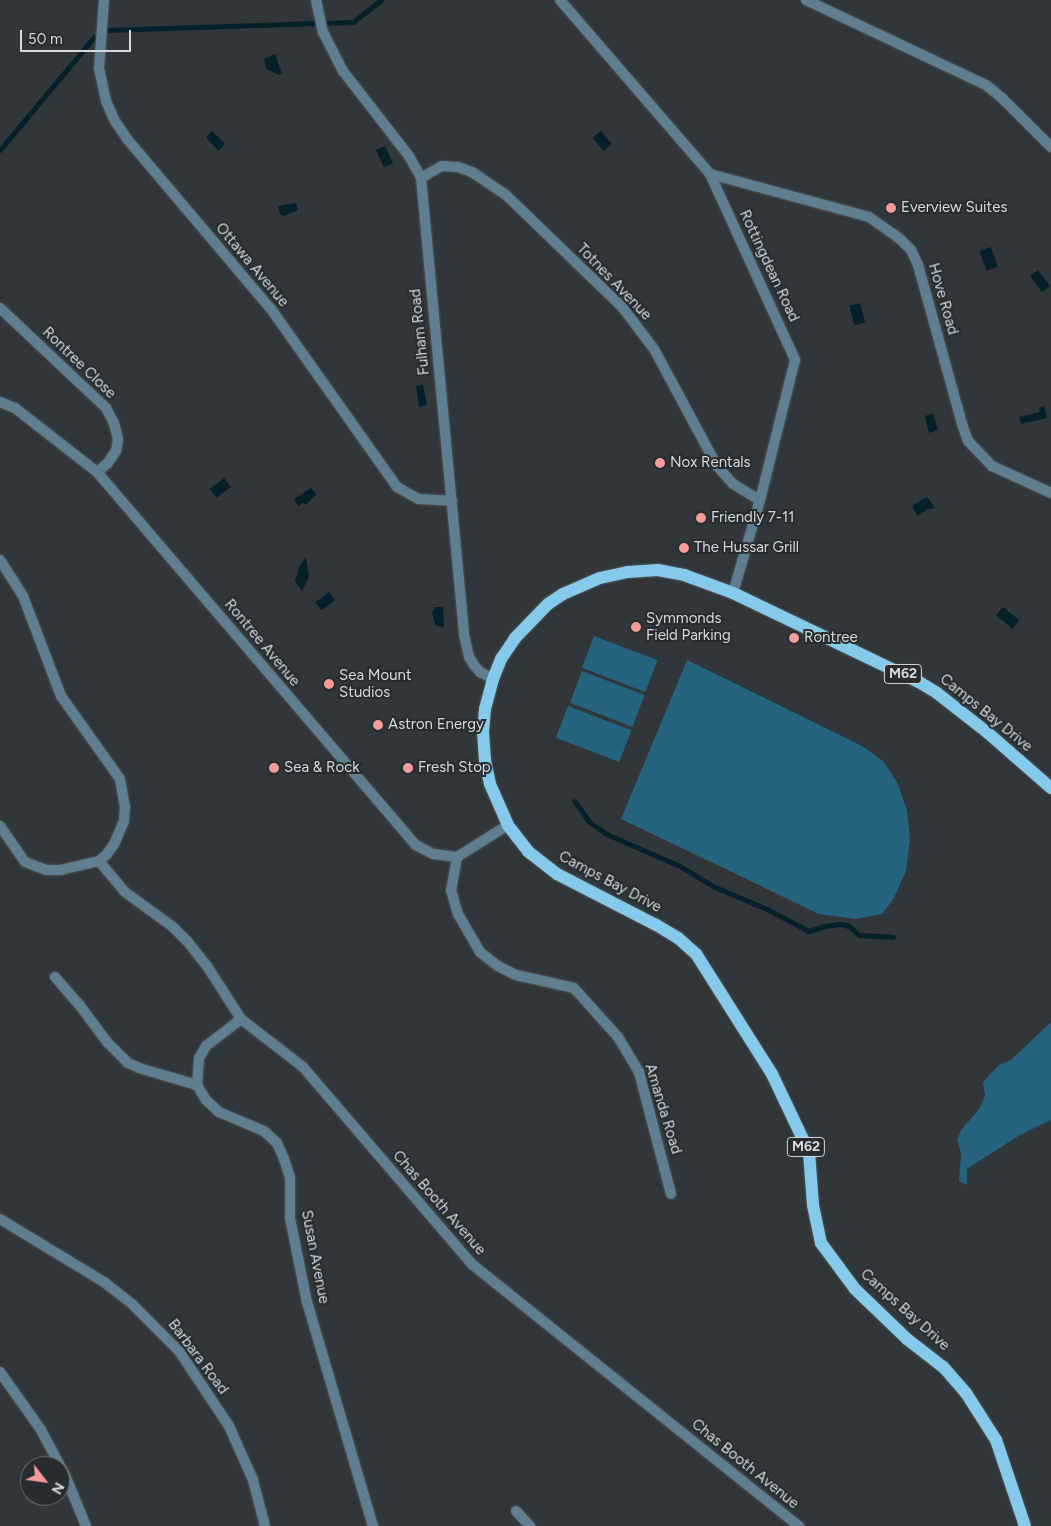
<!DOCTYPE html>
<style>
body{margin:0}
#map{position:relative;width:1051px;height:1526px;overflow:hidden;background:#303639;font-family:Figtree,sans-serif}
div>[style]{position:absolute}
.green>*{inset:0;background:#25637f;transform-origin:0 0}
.water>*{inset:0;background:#051f2b;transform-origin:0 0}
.stream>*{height:4.5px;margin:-2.25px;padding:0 2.25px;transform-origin:2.25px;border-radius:2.25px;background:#051f2b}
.roads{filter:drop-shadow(0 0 1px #4e5356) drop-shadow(0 0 1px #4e5356)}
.minor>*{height:10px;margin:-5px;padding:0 5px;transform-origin:5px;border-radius:5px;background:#5f7f90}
.primary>*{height:12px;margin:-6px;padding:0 6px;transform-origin:6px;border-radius:6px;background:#85c9eb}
.dots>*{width:14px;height:14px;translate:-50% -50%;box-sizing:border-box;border:2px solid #262c2f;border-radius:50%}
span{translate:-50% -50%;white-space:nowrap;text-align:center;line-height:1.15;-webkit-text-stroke:4px #262c2f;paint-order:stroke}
.shield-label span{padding:1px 4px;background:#262c2f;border:1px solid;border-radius:4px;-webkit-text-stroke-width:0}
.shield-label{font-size:14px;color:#d5d9db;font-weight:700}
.poi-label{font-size:15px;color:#d5d9db}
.left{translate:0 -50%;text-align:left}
.street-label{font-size:15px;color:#d5d9db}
.north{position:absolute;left:20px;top:1456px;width:50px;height:50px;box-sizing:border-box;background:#262c2f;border:1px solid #6c7174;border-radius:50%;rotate:120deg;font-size:14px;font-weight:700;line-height:20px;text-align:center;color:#d5d9db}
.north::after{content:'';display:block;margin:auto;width:18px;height:22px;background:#f59b99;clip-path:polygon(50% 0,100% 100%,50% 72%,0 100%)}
.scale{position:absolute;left:20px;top:30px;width:111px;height:22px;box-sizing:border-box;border:2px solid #d5d9db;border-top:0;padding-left:6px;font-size:15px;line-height:18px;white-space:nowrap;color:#d5d9db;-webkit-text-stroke:4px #262c2f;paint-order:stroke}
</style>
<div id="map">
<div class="green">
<div style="left:594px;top:636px;width:68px;height:34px;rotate:21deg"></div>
<div style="clip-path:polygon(687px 660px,862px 746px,883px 761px,897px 782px,907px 810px,910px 840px,906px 871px,894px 898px,882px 914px,856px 919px,819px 914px,621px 819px)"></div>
<div style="left:582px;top:671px;width:67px;height:34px;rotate:21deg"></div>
<div style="left:568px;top:706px;width:68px;height:34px;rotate:21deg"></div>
<div style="clip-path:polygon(1051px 1022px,1051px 1120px,1020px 1135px,967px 1169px,967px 1185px,959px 1181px,961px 1153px,957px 1140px,961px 1130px,979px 1109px,985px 1096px,983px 1082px,999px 1065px,1011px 1060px)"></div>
</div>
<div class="water">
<div style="clip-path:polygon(275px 54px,282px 74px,279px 75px,266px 69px,264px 59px)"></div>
<div style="clip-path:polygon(212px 131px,225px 144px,218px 151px,206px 137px)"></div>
<div style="left:601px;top:131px;width:17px;height:11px;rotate:50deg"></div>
<div style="left:385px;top:146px;width:19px;height:10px;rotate:65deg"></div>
<div style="clip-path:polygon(296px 203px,298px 210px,284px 216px,280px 214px,278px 206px)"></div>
<div style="left:991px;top:247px;width:21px;height:12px;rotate:71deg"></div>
<div style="left:1038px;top:270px;width:20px;height:10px;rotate:53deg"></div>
<div style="left:860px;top:303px;width:20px;height:11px;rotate:75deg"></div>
<div style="clip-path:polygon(423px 385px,427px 405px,419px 407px,416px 386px)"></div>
<div style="clip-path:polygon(1044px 406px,1047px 418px,1021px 424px,1019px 417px,1040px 412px,1039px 408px)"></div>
<div style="clip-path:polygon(933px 413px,938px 430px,929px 433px,925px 416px)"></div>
<div style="left:224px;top:478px;width:11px;height:18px;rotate:52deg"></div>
<div style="clip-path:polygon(311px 488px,316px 494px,306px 505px,303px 503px,298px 506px,294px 499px)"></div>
<div style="clip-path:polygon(927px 497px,935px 508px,927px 509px,918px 516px,912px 507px,913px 505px)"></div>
<div style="clip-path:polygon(306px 557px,309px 577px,302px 591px,295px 581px,300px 565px)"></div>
<div style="left:329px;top:592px;width:10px;height:17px;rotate:53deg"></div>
<div style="clip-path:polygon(435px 607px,443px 607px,444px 627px,436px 626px,432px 613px)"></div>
<div style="left:1003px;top:607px;width:21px;height:11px;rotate:39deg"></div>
</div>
<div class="stream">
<div style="left:325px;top:23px;width:28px;rotate:-2deg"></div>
<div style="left:353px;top:22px;width:36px;rotate:-38deg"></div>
<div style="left:108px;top:30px;width:208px;rotate:-1.9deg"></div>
<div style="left:0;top:150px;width:147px;rotate:-50.2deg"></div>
<div style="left:575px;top:801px;width:24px;rotate:55deg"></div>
<div style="left:589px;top:821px;width:22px;rotate:36deg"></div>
<div style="left:607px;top:834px;width:80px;rotate:23.7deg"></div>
<div style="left:680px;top:866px;width:39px;rotate:31deg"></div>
<div style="left:713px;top:886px;width:59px;rotate:23.1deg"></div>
<div style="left:767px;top:909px;width:47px;rotate:27.6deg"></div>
<div style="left:809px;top:931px;width:17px;rotate:-17deg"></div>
<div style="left:825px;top:926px;width:16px;rotate:-7deg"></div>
<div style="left:841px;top:924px;width:8px;rotate:14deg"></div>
<div style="left:849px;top:926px;width:13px;rotate:42deg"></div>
<div style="left:859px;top:935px;width:34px;rotate:3deg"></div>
</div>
<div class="roads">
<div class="minor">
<div style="left:104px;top:0;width:68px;rotate:94.2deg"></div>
<div style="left:99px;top:68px;width:34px;rotate:78deg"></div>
<div style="left:106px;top:101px;width:22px;rotate:66deg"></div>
<div style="left:115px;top:121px;width:23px;rotate:56deg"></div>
<div style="left:128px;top:140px;width:221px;rotate:49.8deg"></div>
<div style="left:271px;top:309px;width:218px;rotate:54.7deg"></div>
<div style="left:397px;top:487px;width:25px;rotate:29deg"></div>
<div style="left:419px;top:499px;width:33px;rotate:3deg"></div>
<div style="left:316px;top:0;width:33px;rotate:78deg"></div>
<div style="left:323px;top:32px;width:44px;rotate:62.9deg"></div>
<div style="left:343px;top:71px;width:108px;rotate:52.2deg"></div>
<div style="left:409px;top:156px;width:25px;rotate:61deg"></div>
<div style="left:421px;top:178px;width:459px;rotate:84.6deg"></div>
<div style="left:464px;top:635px;width:23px;rotate:77deg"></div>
<div style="left:469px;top:657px;width:9px;rotate:58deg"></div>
<div style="left:474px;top:665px;width:9px;rotate:49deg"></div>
<div style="left:480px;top:672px;width:15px;rotate:28deg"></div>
<div style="left:560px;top:0;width:230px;rotate:49.2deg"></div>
<div style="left:710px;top:174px;width:205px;rotate:65.4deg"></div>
<div style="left:795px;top:360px;width:144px;rotate:104deg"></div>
<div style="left:760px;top:500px;width:97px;rotate:106.2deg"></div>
<div style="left:806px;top:0;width:199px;rotate:25.3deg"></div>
<div style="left:986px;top:85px;width:22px;rotate:39deg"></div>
<div style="left:1003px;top:99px;width:68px;rotate:45deg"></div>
<div style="left:710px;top:174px;width:165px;rotate:15.1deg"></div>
<div style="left:869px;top:217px;width:38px;rotate:35deg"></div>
<div style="left:900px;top:239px;width:16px;rotate:45deg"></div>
<div style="left:911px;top:250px;width:17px;rotate:65deg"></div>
<div style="left:918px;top:265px;width:168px;rotate:74.5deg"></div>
<div style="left:963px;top:427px;width:15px;rotate:70deg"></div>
<div style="left:968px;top:441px;width:35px;rotate:46deg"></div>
<div style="left:992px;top:466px;width:65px;rotate:24.6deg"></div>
<div style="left:421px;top:178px;width:24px;rotate:-30deg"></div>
<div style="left:442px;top:166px;width:16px;rotate:4deg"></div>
<div style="left:458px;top:167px;width:15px;rotate:20deg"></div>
<div style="left:472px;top:172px;width:40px;rotate:34deg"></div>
<div style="left:505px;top:194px;width:164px;rotate:44deg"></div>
<div style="left:623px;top:308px;width:51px;rotate:52.9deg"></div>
<div style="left:654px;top:349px;width:133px;rotate:61.7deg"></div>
<div style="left:717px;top:466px;width:24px;rotate:48deg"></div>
<div style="left:733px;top:484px;width:31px;rotate:31deg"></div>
<div style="left:0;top:308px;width:146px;rotate:43.3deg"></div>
<div style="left:106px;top:408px;width:17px;rotate:62deg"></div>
<div style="left:114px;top:423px;width:16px;rotate:76deg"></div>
<div style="left:118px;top:439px;width:12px;rotate:99deg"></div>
<div style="left:116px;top:451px;width:14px;rotate:124deg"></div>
<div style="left:108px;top:463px;width:14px;rotate:141deg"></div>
<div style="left:0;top:402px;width:16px;rotate:22deg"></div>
<div style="left:15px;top:408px;width:104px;rotate:38deg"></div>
<div style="left:97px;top:472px;width:491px;rotate:49.5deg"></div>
<div style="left:416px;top:845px;width:19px;rotate:28deg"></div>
<div style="left:433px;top:854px;width:24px;rotate:7deg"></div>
<div style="left:457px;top:857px;width:60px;rotate:-32.1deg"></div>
<div style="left:0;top:560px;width:43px;rotate:57.4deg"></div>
<div style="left:23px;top:596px;width:107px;rotate:69.2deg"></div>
<div style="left:61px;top:696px;width:102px;rotate:54.6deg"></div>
<div style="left:120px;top:779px;width:27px;rotate:80deg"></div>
<div style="left:125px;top:806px;width:15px;rotate:94deg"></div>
<div style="left:124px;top:821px;width:25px;rotate:113deg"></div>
<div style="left:114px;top:844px;width:12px;rotate:125deg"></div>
<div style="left:107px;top:854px;width:11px;rotate:139deg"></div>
<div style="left:99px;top:861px;width:39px;rotate:167deg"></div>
<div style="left:61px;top:870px;width:15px;rotate:180deg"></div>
<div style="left:46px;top:870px;width:22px;rotate:-159deg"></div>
<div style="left:25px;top:862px;width:44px;rotate:-124.8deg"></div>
<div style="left:457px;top:857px;width:34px;rotate:100deg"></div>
<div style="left:451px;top:890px;width:25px;rotate:74deg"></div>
<div style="left:458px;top:914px;width:44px;rotate:59.9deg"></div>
<div style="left:480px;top:952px;width:23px;rotate:38deg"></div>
<div style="left:498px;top:966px;width:20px;rotate:27deg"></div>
<div style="left:516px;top:975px;width:59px;rotate:12.6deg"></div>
<div style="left:574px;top:988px;width:66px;rotate:48.1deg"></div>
<div style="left:618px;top:1037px;width:41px;rotate:59deg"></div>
<div style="left:639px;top:1072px;width:126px;rotate:75.3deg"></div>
<div style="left:99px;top:861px;width:40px;rotate:50deg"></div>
<div style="left:125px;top:892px;width:59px;rotate:36.1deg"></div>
<div style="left:173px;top:927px;width:21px;rotate:45deg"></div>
<div style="left:188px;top:942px;width:31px;rotate:52deg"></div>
<div style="left:207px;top:966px;width:63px;rotate:57.3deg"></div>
<div style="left:241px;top:1019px;width:78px;rotate:37.7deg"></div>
<div style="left:303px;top:1067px;width:261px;rotate:49.4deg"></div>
<div style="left:473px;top:1265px;width:418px;rotate:38.7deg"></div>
<div style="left:55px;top:977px;width:35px;rotate:49deg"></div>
<div style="left:78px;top:1003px;width:49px;rotate:53.4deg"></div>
<div style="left:107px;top:1042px;width:30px;rotate:45deg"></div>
<div style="left:128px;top:1063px;width:12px;rotate:24deg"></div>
<div style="left:139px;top:1068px;width:60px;rotate:16.3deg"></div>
<div style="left:241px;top:1019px;width:44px;rotate:142.4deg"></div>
<div style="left:206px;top:1046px;width:14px;rotate:120deg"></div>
<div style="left:199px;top:1058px;width:27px;rotate:94deg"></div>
<div style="left:197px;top:1085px;width:17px;rotate:59deg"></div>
<div style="left:206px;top:1100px;width:18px;rotate:43deg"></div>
<div style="left:219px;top:1112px;width:49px;rotate:22.9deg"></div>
<div style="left:264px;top:1131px;width:18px;rotate:43deg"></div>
<div style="left:277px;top:1143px;width:17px;rotate:66deg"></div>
<div style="left:284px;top:1159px;width:20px;rotate:72deg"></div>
<div style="left:290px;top:1178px;width:40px;rotate:90deg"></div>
<div style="left:290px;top:1218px;width:86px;rotate:78.6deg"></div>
<div style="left:307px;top:1302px;width:234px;rotate:73.6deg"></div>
<div style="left:0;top:1219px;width:122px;rotate:31.2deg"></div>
<div style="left:104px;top:1282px;width:36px;rotate:38deg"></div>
<div style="left:132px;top:1304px;width:66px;rotate:45deg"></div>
<div style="left:179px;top:1351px;width:90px;rotate:56.3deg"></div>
<div style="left:229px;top:1426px;width:59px;rotate:66deg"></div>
<div style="left:253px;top:1480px;width:48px;rotate:75.4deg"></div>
<div style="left:0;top:1372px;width:71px;rotate:54.7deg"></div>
<div style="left:41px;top:1430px;width:51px;rotate:61.9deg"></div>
<div style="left:65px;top:1475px;width:55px;rotate:67.6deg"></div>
<div style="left:516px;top:1511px;width:21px;rotate:47deg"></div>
</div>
<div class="primary">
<div style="left:1025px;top:1526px;width:91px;rotate:-108.6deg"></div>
<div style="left:996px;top:1440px;width:56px;rotate:-122.6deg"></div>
<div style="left:966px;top:1393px;width:35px;rotate:-131deg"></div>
<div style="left:943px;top:1367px;width:46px;rotate:-142.1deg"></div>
<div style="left:907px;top:1339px;width:72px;rotate:-136.1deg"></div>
<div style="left:855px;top:1289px;width:57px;rotate:-126.5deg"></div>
<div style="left:821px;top:1243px;width:39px;rotate:-102deg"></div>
<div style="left:813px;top:1205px;width:53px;rotate:-94.3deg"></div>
<div style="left:809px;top:1152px;width:86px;rotate:-115.4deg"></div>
<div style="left:772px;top:1074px;width:142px;rotate:-122.3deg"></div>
<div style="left:696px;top:954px;width:24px;rotate:-138deg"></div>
<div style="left:678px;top:938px;width:26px;rotate:-149deg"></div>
<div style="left:656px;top:925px;width:111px;rotate:-152.7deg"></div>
<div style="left:557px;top:874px;width:37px;rotate:-142deg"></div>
<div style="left:528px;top:851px;width:33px;rotate:-128deg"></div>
<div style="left:508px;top:825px;width:45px;rotate:-113.7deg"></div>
<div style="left:490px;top:784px;width:25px;rotate:-102deg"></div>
<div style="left:485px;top:760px;width:28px;rotate:-94deg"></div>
<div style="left:483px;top:732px;width:23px;rotate:-85deg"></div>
<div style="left:485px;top:709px;width:31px;rotate:-75deg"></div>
<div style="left:493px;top:679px;width:22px;rotate:-68deg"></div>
<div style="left:501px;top:659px;width:25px;rotate:-56deg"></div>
<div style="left:515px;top:638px;width:47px;rotate:-45.9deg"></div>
<div style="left:548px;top:604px;width:18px;rotate:-34deg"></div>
<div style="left:563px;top:594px;width:40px;rotate:-23.4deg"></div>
<div style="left:600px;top:578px;width:29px;rotate:-12deg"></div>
<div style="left:628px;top:572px;width:30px;rotate:-4deg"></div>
<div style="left:658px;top:570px;width:26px;rotate:11deg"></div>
<div style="left:684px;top:575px;width:52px;rotate:20.2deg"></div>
<div style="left:733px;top:593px;width:206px;rotate:25.6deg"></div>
<div style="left:919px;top:682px;width:21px;rotate:31deg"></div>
<div style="left:937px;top:693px;width:65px;rotate:38.1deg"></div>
<div style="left:988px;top:733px;width:84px;rotate:41.1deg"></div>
</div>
</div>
<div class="dots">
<div style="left:891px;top:208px;background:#f59b99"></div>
<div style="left:660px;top:463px;background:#f59b99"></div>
<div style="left:701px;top:518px;background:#f59b99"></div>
<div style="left:684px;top:548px;background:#f59b99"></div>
<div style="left:636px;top:627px;background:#f59b99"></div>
<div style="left:794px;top:638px;background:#f59b99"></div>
<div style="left:329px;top:684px;background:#f59b99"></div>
<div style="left:378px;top:725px;background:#f59b99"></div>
<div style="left:274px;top:768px;background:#f59b99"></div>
<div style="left:408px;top:768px;background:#f59b99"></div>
</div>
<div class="shield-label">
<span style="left:903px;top:674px">M62</span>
<span style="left:806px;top:1147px">M62</span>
</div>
<div class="poi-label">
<span class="left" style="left:901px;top:208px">Everview Suites</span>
<span class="left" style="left:670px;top:463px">Nox Rentals</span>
<span class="left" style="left:711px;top:518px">Friendly 7-11</span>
<span class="left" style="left:694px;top:548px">The Hussar Grill</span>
<span class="left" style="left:646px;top:627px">Symmonds<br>Field Parking</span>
<span class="left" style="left:804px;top:638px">Rontree</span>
<span class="left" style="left:339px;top:684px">Sea Mount<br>Studios</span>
<span class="left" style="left:388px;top:725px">Astron Energy</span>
<span class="left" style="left:284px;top:768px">Sea &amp; Rock</span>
<span class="left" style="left:418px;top:768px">Fresh Stop</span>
</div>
<div class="street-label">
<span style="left:252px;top:265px;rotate:50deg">Ottawa Avenue</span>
<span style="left:769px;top:266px;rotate:65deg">Rottingdean Road</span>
<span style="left:614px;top:282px;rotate:46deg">Totnes Avenue</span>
<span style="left:943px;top:299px;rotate:74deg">Hove Road</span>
<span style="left:420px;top:332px;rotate:-96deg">Fulham Road</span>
<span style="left:79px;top:363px;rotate:44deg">Rontree Close</span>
<span style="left:262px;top:643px;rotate:50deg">Rontree Avenue</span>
<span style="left:986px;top:713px;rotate:39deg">Camps Bay Drive</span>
<span style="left:610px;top:882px;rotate:28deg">Camps Bay Drive</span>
<span style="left:663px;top:1109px;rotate:73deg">Amanda Road</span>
<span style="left:439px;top:1203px;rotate:49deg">Chas Booth Avenue</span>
<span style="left:315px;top:1257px;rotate:79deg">Susan Avenue</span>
<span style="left:905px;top:1310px;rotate:42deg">Camps Bay Drive</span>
<span style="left:198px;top:1357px;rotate:53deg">Barbara Road</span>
<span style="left:745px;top:1464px;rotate:39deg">Chas Booth Avenue</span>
</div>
<div class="north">N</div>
<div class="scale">50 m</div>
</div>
